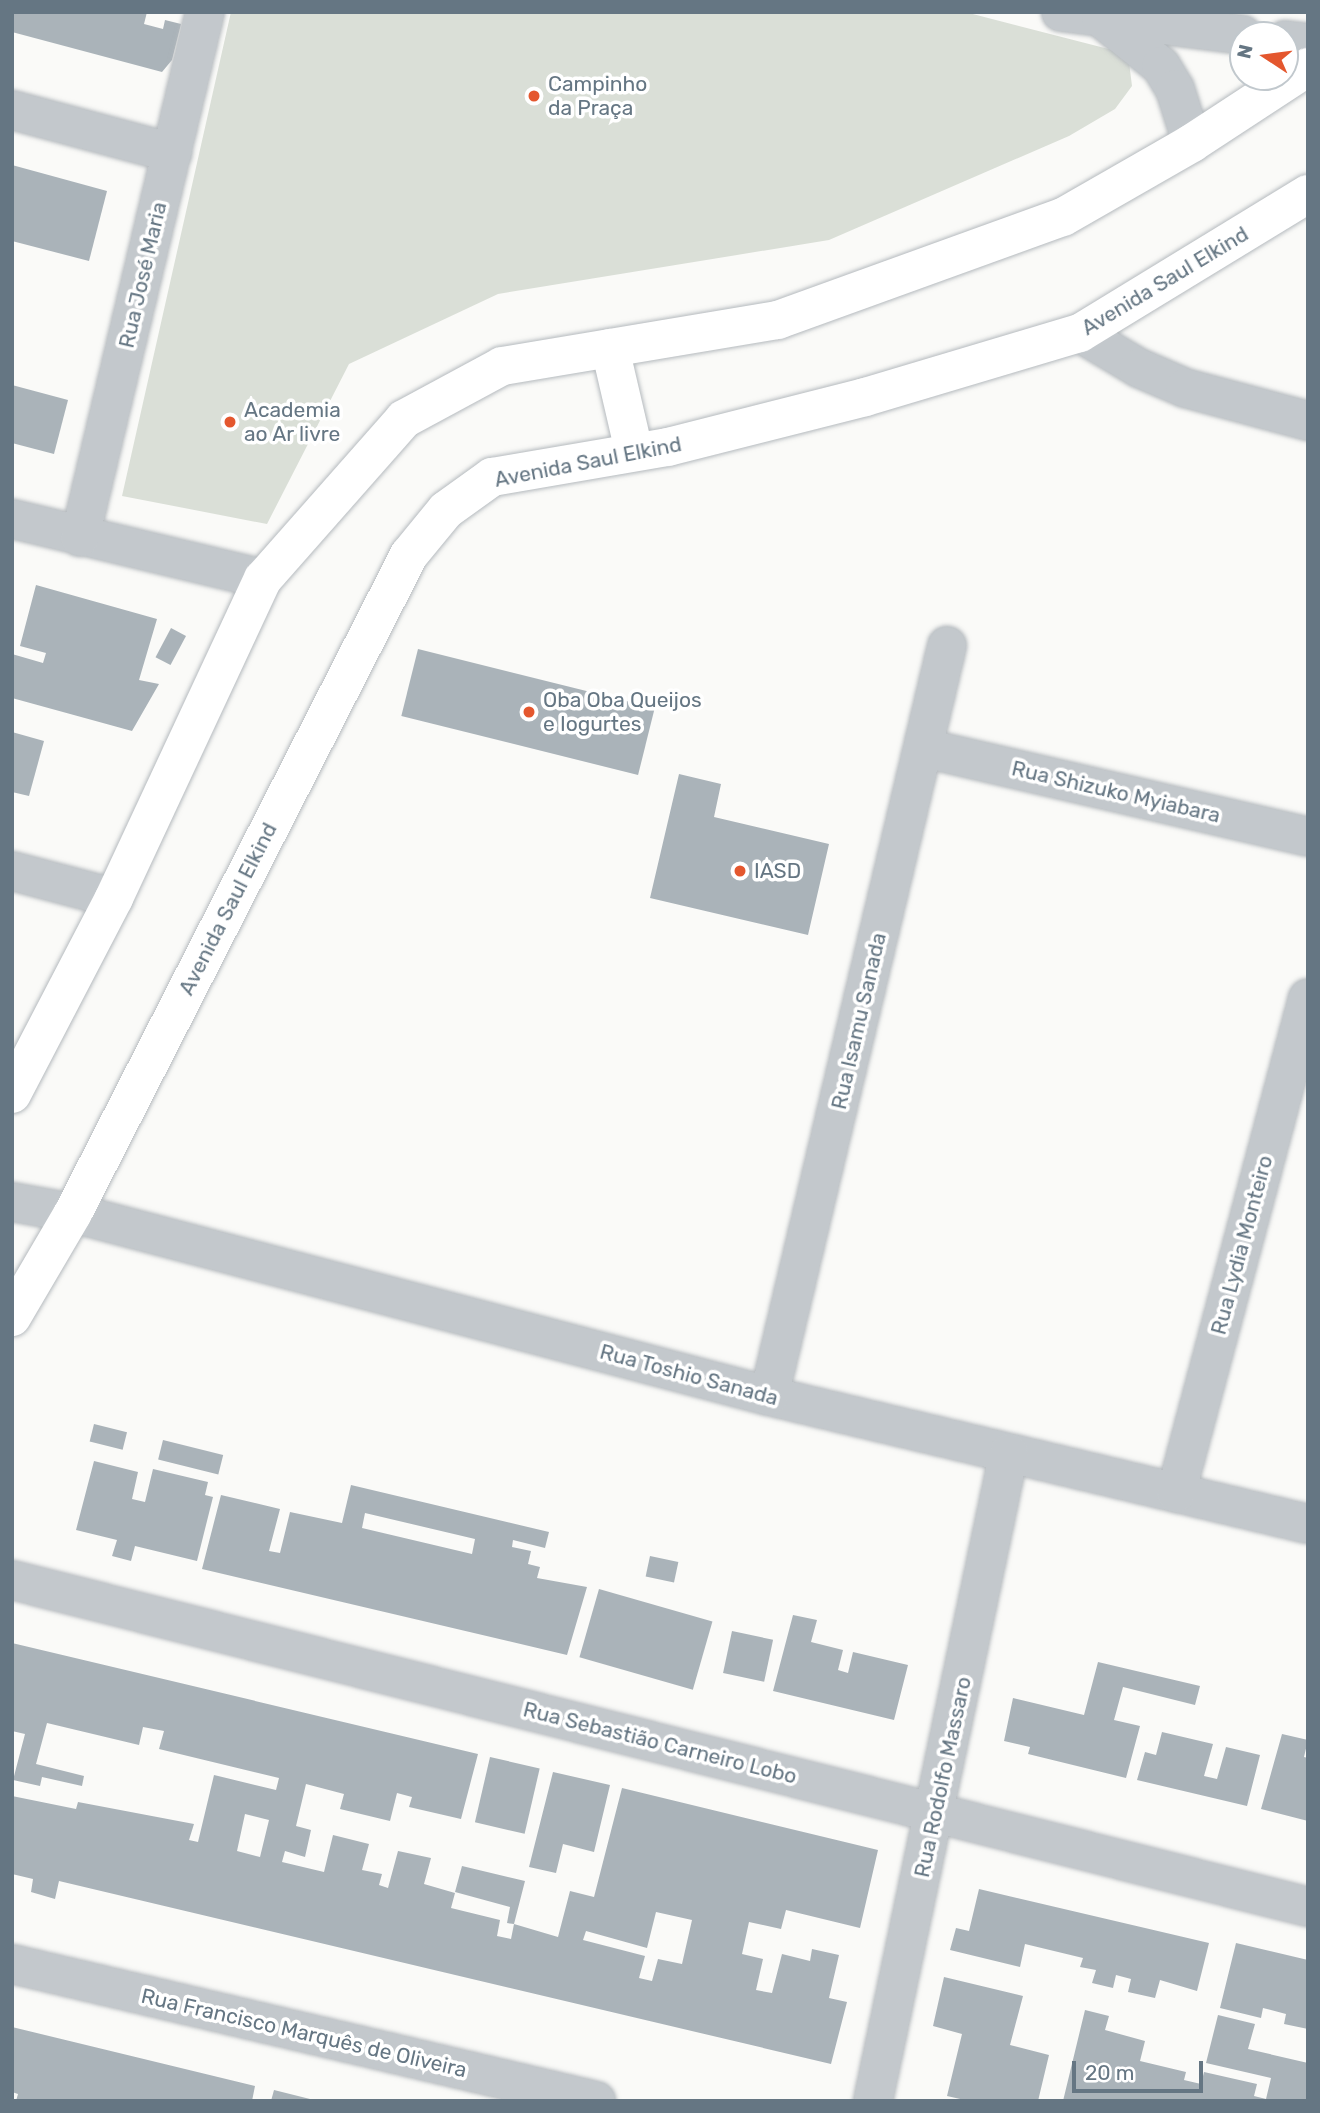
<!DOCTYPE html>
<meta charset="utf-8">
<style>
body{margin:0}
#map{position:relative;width:1320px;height:2113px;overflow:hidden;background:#fafaf8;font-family:Rubik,sans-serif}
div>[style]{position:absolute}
.green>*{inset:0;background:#dadfd7}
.building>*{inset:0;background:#aab3b9;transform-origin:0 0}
.roads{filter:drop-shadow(0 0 2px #b5babe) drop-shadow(0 0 2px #b5babe)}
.minor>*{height:38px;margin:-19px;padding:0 19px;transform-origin:19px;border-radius:19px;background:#c3c8cc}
.major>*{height:38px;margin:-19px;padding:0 19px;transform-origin:19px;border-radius:19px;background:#fff}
.dots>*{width:19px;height:19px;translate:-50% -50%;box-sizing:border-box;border:4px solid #fff;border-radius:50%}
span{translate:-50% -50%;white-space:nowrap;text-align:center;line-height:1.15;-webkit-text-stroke:7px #fff;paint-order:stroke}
.poi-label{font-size:21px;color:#657683}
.left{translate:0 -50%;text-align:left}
.street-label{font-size:21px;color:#657683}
.frame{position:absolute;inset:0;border:14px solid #657683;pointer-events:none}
.north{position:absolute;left:1229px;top:21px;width:70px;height:70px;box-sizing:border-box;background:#fff;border:2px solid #c1c8cd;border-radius:50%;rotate:283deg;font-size:19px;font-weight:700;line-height:28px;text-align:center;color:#657683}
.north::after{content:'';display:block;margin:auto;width:24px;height:32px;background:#e4572e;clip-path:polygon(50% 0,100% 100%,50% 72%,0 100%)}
.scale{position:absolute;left:1072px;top:2061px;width:131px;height:32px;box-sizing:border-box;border:4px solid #657683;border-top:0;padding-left:9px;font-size:21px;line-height:24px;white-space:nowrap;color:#657683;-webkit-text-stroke:5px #fff;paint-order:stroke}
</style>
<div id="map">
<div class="green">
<div style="clip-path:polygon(231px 12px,965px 12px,1128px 54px,1132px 86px,1115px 109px,1069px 136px,829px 240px,498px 294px,349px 364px,267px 524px,122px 496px)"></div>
</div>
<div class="building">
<div style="clip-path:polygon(12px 12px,147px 12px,144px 24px,163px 29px,165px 20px,181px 24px,172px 60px,162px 72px,12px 32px)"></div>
<div style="clip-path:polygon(12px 165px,107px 191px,89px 261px,12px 241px)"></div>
<div style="clip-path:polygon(12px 385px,68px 400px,54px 454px,12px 443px)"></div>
<div style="clip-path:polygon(36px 585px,157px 619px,139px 680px,159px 684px,132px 731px,12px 698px,12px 654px,43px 663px,46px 653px,20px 646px)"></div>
<div style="left:171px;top:628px;width:17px;height:33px;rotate:28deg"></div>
<div style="left:418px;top:649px;width:244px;height:69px;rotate:14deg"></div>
<div style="clip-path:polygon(12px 732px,44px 741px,29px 796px,12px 792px)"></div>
<div style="clip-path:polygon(679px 774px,721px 784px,714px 817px,829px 844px,808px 935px,650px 898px)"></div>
<div style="left:94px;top:1424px;width:34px;height:18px;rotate:14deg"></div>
<div style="left:163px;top:1440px;width:62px;height:20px;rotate:14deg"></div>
<div style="clip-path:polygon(94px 1461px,138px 1472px,132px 1499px,145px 1502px,153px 1469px,208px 1482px,205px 1495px,213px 1497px,197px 1561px,135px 1546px,131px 1561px,112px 1556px,117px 1540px,76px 1530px)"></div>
<div style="clip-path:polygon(evenodd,351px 1485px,549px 1532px,545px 1548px,513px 1540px,512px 1547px,531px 1551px,528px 1564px,540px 1567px,537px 1578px,587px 1587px,567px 1655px,202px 1569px,221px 1495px,280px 1509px,269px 1551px,280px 1553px,290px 1512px,342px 1523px,351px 1485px,365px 1513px,475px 1539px,472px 1554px,362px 1528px,365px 1513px)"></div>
<div style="left:650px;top:1556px;width:29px;height:21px;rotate:12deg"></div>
<div style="left:599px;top:1589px;width:118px;height:71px;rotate:16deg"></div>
<div style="clip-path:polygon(793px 1615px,817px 1620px,811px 1642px,843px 1650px,838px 1670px,848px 1673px,853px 1652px,908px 1665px,894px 1720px,773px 1691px)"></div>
<div style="left:732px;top:1631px;width:42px;height:43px;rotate:12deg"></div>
<div style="clip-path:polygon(evenodd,12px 1643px,478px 1754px,461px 1819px,409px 1807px,412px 1797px,397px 1793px,390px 1821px,340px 1809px,344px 1794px,306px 1784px,296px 1826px,311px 1830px,305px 1857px,285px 1851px,282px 1862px,324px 1872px,333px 1835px,369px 1844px,362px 1870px,382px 1874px,379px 1885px,388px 1888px,398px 1851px,431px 1858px,424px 1884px,455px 1893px,451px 1908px,500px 1920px,497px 1936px,511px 1939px,514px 1924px,558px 1937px,570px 1891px,594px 1897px,622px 1788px,878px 1850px,860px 1928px,786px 1910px,781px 1929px,749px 1922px,742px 1954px,763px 1959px,756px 1990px,772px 1993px,782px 1954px,810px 1961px,812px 1949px,839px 1955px,829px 1998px,847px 2002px,831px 2064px,59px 1881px,55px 1899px,31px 1892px,33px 1879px,12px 1874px,12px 1796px,76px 1809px,78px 1802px,194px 1824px,189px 1840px,198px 1842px,214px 1775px,276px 1790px,279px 1778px,159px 1749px,164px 1731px,143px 1727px,139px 1745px,47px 1723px,36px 1764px,84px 1776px,82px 1786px,42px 1777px,40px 1786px,13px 1780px,25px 1734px,12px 1731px,12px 1643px,245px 1814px,269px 1820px,260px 1857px,237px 1851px,245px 1814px,12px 1643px,656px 1912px,692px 1920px,682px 1964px,658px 1959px,652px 1981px,639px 1978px,645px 1956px,583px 1940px,586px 1931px,647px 1948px,656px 1912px)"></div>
<div style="clip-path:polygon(1098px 1662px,1200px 1686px,1195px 1705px,1123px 1687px,1114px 1720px,1140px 1726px,1126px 1778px,1028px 1754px,1030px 1747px,1004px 1741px,1013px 1698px,1084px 1715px)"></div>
<div style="clip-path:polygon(1162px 1732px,1213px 1744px,1204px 1776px,1217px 1779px,1226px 1747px,1260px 1755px,1247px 1806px,1137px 1780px,1145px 1752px,1156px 1755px)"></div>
<div style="clip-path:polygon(1282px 1734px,1308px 1740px,1304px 1757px,1308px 1758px,1308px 1821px,1261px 1809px)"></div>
<div style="left:490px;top:1757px;width:51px;height:67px;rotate:13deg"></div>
<div style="clip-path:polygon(553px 1772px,610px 1785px,594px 1852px,563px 1844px,556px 1873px,529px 1867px)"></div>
<div style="clip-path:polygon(462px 1866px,525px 1881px,514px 1924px,507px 1923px,510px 1907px,455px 1892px)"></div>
<div style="clip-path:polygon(979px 1889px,1209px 1943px,1197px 1991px,1160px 1980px,1155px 1998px,1128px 1992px,1131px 1979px,1116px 1975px,1113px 1988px,1092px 1983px,1096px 1970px,1080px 1967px,1083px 1958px,1025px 1944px,1020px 1967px,950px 1950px,956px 1928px,969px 1931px)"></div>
<div style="clip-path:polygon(1236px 1943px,1308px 1960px,1308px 2029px,1284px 2024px,1286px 2014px,1263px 2008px,1261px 2018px,1220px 2008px)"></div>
<div style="clip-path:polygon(944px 1977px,1023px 1996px,1010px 2045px,1049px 2055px,1038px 2101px,969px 2101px,947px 2096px,962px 2034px,933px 2026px)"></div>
<div style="clip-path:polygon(1085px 2010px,1109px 2016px,1105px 2030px,1145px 2041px,1140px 2061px,1186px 2072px,1184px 2080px,1201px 2084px,1204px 2072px,1257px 2084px,1254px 2096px,1266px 2099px,1271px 2078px,1206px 2063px,1218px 2015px,1255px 2024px,1248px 2049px,1308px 2063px,1308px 2101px,1063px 2101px)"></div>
<div style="clip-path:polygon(12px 2027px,255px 2086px,252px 2101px,16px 2101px,18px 2094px,12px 2092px)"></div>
<div style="clip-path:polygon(274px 2090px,314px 2100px,314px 2101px,271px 2101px)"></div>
</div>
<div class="roads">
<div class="minor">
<div style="left:1061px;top:12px;width:183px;rotate:7.2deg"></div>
<div style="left:1101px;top:18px;width:77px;rotate:38.7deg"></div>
<div style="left:1161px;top:66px;width:27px;rotate:59deg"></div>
<div style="left:1175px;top:89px;width:57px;rotate:72.5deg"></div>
<div style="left:1285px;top:40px;width:23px;rotate:7deg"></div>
<div style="left:12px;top:110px;width:166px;rotate:15deg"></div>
<div style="left:1080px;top:333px;width:69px;rotate:30.7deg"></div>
<div style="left:1139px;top:368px;width:50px;rotate:23.5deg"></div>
<div style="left:1185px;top:388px;width:127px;rotate:15deg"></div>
<div style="left:12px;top:519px;width:258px;rotate:13.4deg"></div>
<div style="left:80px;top:537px;width:540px;rotate:-76.61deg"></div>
<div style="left:924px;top:748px;width:394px;rotate:13deg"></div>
<div style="left:12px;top:871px;width:106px;rotate:14.8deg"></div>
<div style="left:12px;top:1202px;width:62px;rotate:10.2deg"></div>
<div style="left:73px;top:1213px;width:720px;rotate:14.73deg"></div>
<div style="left:769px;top:1396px;width:554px;rotate:13.36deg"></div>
<div style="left:769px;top:1396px;width:771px;rotate:-76.65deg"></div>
<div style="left:1176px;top:1493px;width:512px;rotate:-75.07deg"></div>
<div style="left:12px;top:1580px;width:1337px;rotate:14.16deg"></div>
<div style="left:12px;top:1964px;width:600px;rotate:13.2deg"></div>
<div style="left:873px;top:2101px;width:662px;rotate:-78.15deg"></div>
</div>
<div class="major">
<div style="left:610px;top:348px;width:106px;rotate:76.9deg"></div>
<div style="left:12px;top:1094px;width:221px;rotate:-62.5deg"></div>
<div style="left:114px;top:898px;width:352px;rotate:-65deg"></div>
<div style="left:263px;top:579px;width:213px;rotate:-48.6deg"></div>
<div style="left:404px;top:419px;width:111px;rotate:-28.4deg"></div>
<div style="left:502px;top:366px;width:280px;rotate:-9.5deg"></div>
<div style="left:778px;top:320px;width:303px;rotate:-19.9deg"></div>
<div style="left:1063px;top:217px;width:149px;rotate:-29.8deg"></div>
<div style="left:1192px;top:143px;width:139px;rotate:-33.2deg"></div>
<div style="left:12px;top:1317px;width:121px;rotate:-59.6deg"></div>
<div style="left:73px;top:1213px;width:739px;rotate:-62.95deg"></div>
<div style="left:409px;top:555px;width:58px;rotate:-50.6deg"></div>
<div style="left:446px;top:510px;width:57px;rotate:-35.7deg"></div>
<div style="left:492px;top:477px;width:179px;rotate:-9.7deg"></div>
<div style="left:668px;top:447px;width:203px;rotate:-14.2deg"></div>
<div style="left:865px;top:397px;width:224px;rotate:-16.6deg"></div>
<div style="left:1080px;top:333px;width:267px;rotate:-31.4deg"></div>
</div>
</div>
<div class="dots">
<div style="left:534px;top:96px;background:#e4572e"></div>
<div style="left:230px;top:422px;background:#e4572e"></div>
<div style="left:529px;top:712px;background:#e4572e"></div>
<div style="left:740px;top:871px;background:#e4572e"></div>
</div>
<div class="poi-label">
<span class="left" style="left:548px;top:96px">Campinho<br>da Praça</span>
<span class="left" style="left:244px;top:422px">Academia<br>ao Ar livre</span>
<span class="left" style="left:543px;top:712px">Oba Oba Queijos<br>e Iogurtes</span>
<span class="left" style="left:754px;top:871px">IASD</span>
</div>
<div class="street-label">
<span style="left:143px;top:275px;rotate:-77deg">Rua José Maria</span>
<span style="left:1165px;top:281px;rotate:-31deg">Avenida Saul Elkind</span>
<span style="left:588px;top:462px;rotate:-11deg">Avenida Saul Elkind</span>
<span style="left:1116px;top:792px;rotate:13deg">Rua Shizuko Myiabara</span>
<span style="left:228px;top:909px;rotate:-63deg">Avenida Saul Elkind</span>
<span style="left:859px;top:1021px;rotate:-77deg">Rua Isamu Sanada</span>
<span style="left:1242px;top:1245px;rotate:-75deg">Rua Lydia Monteiro</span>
<span style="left:689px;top:1375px;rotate:15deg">Rua Toshio Sanada</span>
<span style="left:660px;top:1743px;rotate:14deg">Rua Sebastião Carneiro Lobo</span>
<span style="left:943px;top:1777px;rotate:-78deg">Rua Rodolfo Massaro</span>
<span style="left:304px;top:2033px;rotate:13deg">Rua Francisco Marquês de Oliveira</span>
</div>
<div class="frame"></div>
<div class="north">N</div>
<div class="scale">20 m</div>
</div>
